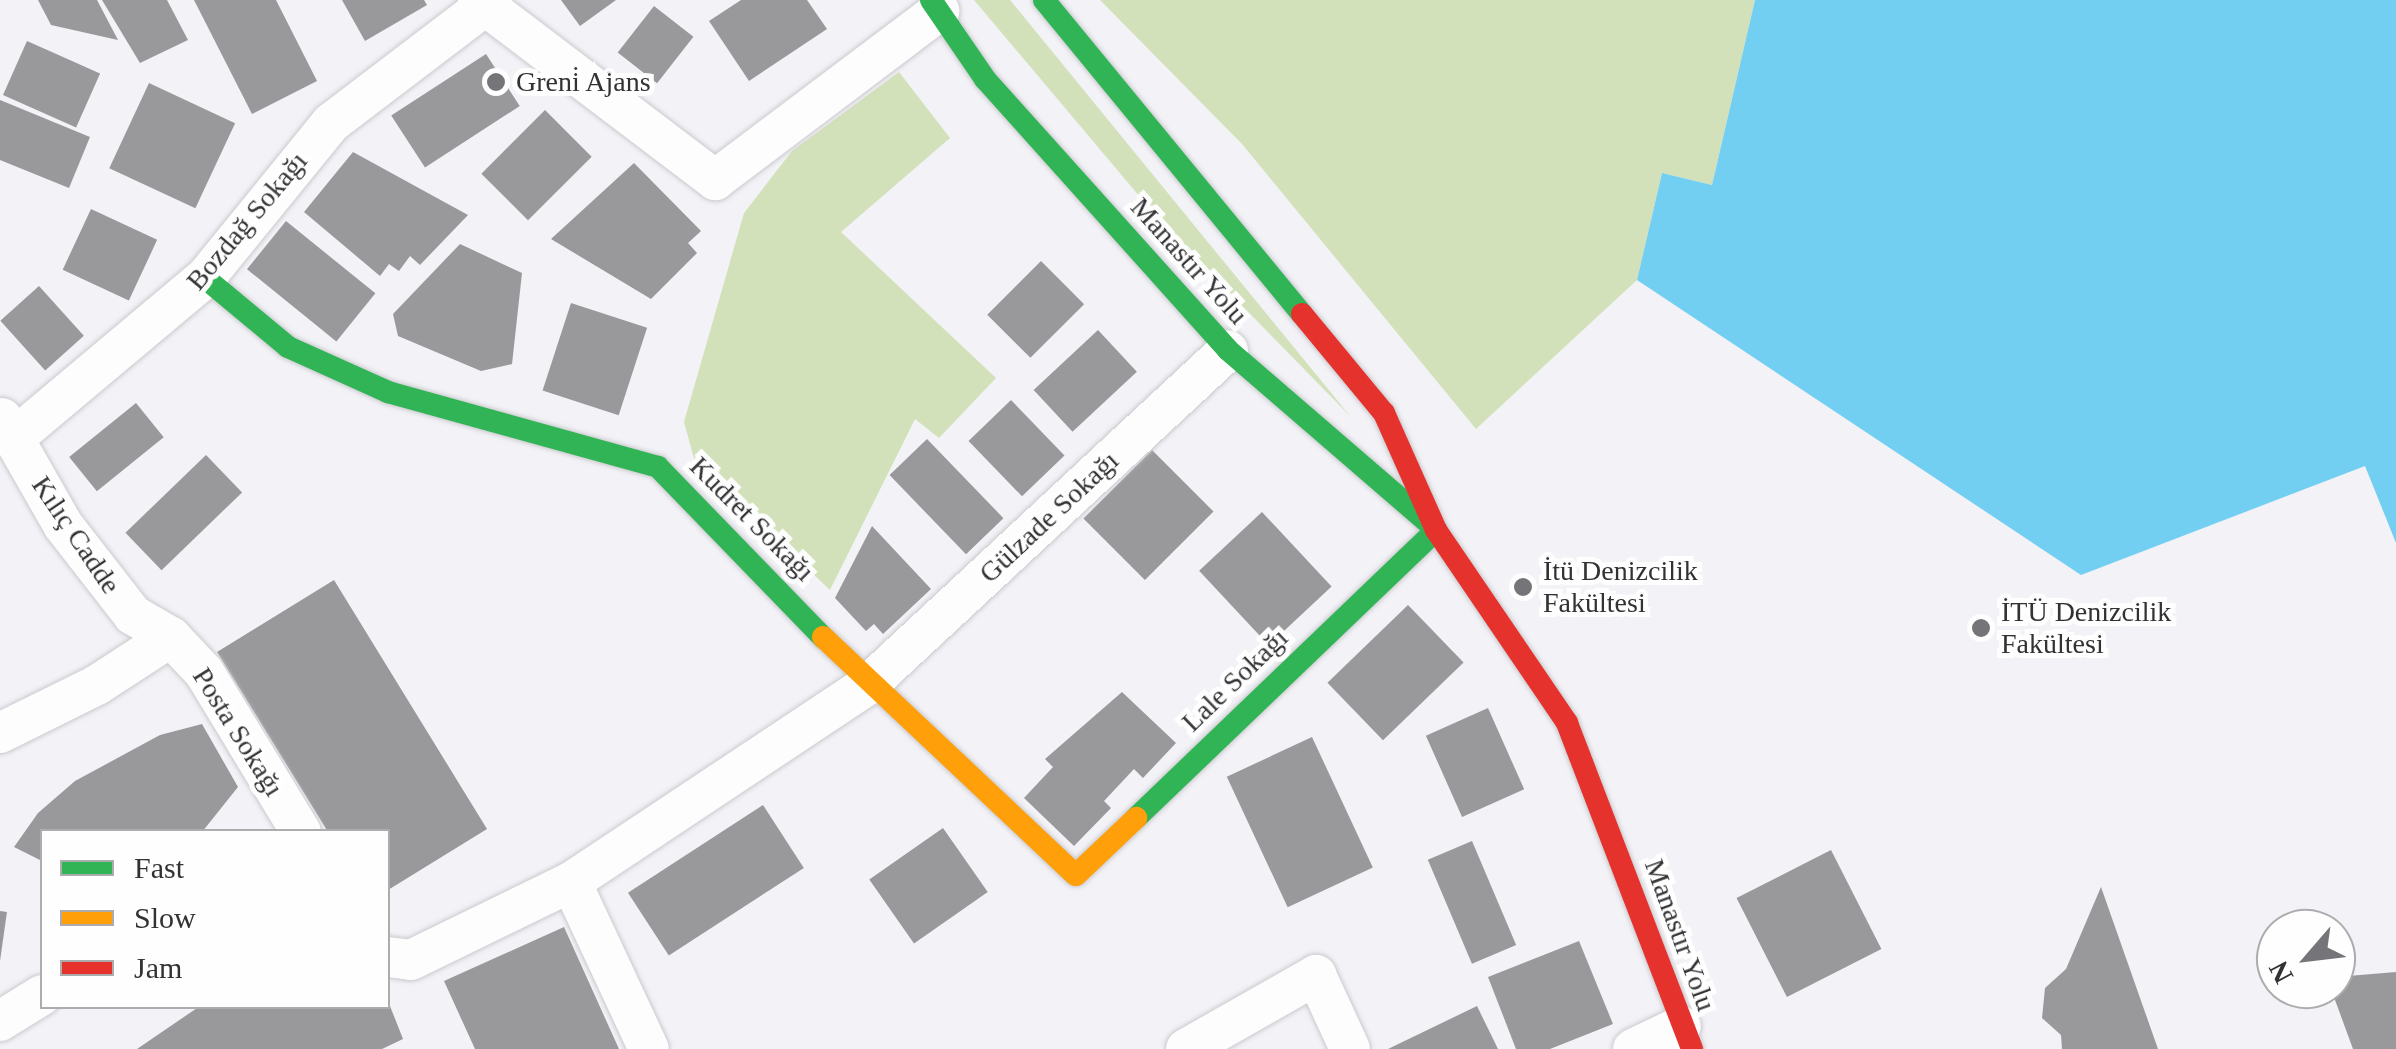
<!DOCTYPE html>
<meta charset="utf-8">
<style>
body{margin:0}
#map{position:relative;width:2396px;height:1049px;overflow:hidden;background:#f2f2f7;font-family:"Times New Roman",serif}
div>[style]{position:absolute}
.green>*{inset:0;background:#d2e1ba}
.water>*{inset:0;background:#73cff1}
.building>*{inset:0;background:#99999c;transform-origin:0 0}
.roads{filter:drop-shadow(0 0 2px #cacace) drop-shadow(0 0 2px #cacace)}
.street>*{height:40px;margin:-20px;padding:0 20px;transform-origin:20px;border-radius:20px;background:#fdfdfe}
.fast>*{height:22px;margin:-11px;padding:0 11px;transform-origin:11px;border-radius:11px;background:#30b455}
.slow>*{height:22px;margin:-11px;padding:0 11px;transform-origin:11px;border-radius:11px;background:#ff9f0a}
.jam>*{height:22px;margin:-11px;padding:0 11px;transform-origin:11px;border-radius:11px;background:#e5322d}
.dots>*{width:28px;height:28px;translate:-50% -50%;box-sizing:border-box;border:5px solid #fefefe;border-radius:50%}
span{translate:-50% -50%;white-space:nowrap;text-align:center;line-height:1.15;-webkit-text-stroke:10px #fefefe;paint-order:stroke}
.poi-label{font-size:28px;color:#323235}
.left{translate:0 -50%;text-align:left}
.street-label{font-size:28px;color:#323235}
.legend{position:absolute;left:40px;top:829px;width:350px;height:180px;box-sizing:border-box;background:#fefefe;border:2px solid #acacae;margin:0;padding:12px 18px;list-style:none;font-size:30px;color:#323235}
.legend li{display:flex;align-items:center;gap:20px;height:50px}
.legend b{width:50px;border:2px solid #acacae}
.north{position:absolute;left:2256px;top:909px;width:100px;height:100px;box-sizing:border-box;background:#fefefe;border:2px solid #acacae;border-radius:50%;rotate:242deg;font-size:28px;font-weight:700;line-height:40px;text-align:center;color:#323235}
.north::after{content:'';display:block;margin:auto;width:35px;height:45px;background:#757579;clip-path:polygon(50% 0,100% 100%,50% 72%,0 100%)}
</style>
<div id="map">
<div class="green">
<div style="clip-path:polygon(974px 0,1010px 0,1350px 416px,1167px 229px)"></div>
<div style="clip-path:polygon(1100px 0,1755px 0,1712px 185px,1662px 173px,1637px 280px,1476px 429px,1242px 144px)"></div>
<div style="clip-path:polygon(899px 72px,950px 138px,841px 232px,996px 378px,939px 438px,915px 419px,830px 590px,695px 462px,684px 422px,744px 213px,792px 151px)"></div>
</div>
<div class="water">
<div style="clip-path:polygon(1755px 0,2396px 0,2396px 543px,2365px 466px,2081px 575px,1637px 280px,1662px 173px,1712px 185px)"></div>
</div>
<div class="building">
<div style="clip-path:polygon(38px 0,97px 0,118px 40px,51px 25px)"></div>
<div style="clip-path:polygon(102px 0,167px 0,188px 40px,140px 63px)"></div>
<div style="clip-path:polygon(194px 0,276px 0,317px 81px,252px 114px)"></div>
<div style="clip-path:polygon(342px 0,424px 0,427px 5px,365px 41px)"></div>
<div style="clip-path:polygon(561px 0,616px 0,580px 26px)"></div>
<div style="clip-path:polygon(741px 0,807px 0,827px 29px,749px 81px,709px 21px)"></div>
<div style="left:654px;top:6px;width:50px;height:59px;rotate:38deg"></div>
<div style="left:27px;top:41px;width:80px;height:59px;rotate:24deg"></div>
<div style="left:486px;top:54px;width:62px;height:113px;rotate:57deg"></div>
<div style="left:149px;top:83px;width:95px;height:94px;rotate:25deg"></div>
<div style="clip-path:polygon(0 100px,90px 137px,69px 188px,0 160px)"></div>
<div style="left:545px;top:110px;width:66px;height:90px;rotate:45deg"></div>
<div style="clip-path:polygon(353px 152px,468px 215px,420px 265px,410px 256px,399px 271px,389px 264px,380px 276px,304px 212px)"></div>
<div style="clip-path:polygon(634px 163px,701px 231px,688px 243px,697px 253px,651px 299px,551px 239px)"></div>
<div style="left:91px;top:209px;width:73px;height:67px;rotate:25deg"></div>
<div style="left:286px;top:221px;width:115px;height:62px;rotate:39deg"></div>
<div style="clip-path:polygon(460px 244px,522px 273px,512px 364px,481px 371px,398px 336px,393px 314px)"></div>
<div style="left:1041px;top:261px;width:61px;height:76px;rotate:45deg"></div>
<div style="left:39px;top:286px;width:67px;height:52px;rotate:48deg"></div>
<div style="left:571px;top:303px;width:80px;height:92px;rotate:18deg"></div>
<div style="left:1098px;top:330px;width:57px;height:88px;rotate:47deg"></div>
<div style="left:1011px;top:400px;width:77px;height:59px;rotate:46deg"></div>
<div style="left:136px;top:403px;width:44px;height:86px;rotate:51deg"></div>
<div style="left:927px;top:439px;width:110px;height:52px;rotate:46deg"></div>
<div style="left:1152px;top:450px;width:87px;height:97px;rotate:45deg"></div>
<div style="left:206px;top:455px;width:52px;height:112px;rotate:46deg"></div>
<div style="left:1262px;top:512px;width:102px;height:86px;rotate:47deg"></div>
<div style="clip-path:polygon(872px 526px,931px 589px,883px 634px,874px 624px,866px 631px,835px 598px)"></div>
<div style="clip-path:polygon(334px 580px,487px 829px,388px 890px,388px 832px,328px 832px,217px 652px)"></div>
<div style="left:1408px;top:605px;width:80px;height:112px;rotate:46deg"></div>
<div style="clip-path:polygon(1122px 692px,1176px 743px,1143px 778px,1134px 769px,1104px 801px,1111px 808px,1074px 846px,1024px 798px,1053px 767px,1045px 759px)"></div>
<div style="left:1488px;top:708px;width:89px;height:68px;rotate:66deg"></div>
<div style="clip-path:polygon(202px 724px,238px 787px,202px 832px,42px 832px,42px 861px,14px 847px,38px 813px,75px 781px,160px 735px)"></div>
<div style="left:1312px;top:737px;width:144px;height:94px;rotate:65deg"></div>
<div style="left:763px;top:805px;width:75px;height:161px;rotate:57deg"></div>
<div style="left:943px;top:828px;width:78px;height:90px;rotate:55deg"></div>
<div style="left:1472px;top:841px;width:113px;height:48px;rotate:67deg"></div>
<div style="left:1831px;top:850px;width:111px;height:106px;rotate:63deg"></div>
<div style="clip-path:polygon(2101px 887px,2158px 1049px,2062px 1049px,2061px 1035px,2042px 1018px,2045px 988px,2066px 969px)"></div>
<div style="left:0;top:911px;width:7px;height:53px;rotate:8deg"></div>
<div style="clip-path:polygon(564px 927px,619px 1049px,475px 1049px,444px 981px)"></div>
<div style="clip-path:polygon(1579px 941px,1613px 1024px,1550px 1049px,1516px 1049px,1488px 977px)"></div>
<div style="clip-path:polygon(2396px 972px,2396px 1049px,2353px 1049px,2331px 989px,2336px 977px)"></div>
<div style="clip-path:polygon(200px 1006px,390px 1006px,403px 1039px,382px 1049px,137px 1049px)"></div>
<div style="clip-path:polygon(1477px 1006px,1498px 1049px,1388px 1049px)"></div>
</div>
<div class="roads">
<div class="street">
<div style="left:478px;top:0;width:298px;rotate:37.2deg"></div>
<div style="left:715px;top:180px;width:281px;rotate:-37deg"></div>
<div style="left:2px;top:418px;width:123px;rotate:60.3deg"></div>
<div style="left:63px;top:525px;width:114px;rotate:52.1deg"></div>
<div style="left:133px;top:615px;width:44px;rotate:30.1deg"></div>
<div style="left:171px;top:637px;width:48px;rotate:46.7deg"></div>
<div style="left:204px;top:672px;width:187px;rotate:58.8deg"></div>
<div style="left:14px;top:438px;width:249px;rotate:-40deg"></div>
<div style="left:205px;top:278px;width:200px;rotate:-50.9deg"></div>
<div style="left:331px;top:123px;width:190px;rotate:-37.3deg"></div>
<div style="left:0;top:733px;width:108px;rotate:-26.3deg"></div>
<div style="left:97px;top:685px;width:88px;rotate:-33deg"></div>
<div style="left:571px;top:882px;width:358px;rotate:-33.6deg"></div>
<div style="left:869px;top:684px;width:490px;rotate:-42.9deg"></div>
<div style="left:388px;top:957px;width:23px;rotate:7deg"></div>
<div style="left:411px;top:960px;width:178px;rotate:-26deg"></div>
<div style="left:571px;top:882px;width:184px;rotate:65deg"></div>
<div style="left:0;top:1021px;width:49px;rotate:-31.8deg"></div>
<div style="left:1186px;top:1049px;width:150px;rotate:-29.6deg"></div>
<div style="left:1316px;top:975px;width:81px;rotate:65.3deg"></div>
<div style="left:1633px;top:1049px;width:53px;rotate:-25.6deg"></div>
</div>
<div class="fast">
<div style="left:931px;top:0;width:96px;rotate:55.6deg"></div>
<div style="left:985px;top:79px;width:364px;rotate:48.1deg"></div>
<div style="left:1228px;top:350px;width:262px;rotate:40.8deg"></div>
<div style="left:1044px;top:0;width:406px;rotate:50.6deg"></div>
<div style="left:205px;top:278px;width:108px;rotate:39.7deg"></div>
<div style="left:288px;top:347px;width:110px;rotate:24.2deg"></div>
<div style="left:388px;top:392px;width:280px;rotate:15.5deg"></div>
<div style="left:658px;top:467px;width:237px;rotate:45.9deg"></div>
<div style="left:1136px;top:818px;width:416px;rotate:-43.8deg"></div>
</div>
<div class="slow">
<div style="left:823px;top:637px;width:347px;rotate:43.3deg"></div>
<div style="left:1076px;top:875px;width:83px;rotate:-43.5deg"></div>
</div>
<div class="jam">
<div style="left:1302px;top:314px;width:129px;rotate:50.4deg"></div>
<div style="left:1384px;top:413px;width:128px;rotate:66deg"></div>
<div style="left:1436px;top:530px;width:233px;rotate:55.8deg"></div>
<div style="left:1567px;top:723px;width:349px;rotate:69deg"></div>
</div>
</div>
<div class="dots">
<div style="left:496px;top:82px;background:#757579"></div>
<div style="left:1523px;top:587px;background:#757579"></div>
<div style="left:1981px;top:628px;background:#757579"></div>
</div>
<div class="poi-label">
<span class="left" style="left:516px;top:82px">Greni̇ Ajans</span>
<span class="left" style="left:1543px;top:587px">İtü Denizcilik<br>Fakültesi</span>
<span class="left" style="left:2001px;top:628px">İTÜ Denizcilik<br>Fakültesi</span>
</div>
<div class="street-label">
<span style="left:247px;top:221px;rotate:-50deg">Bozdağ Sokağı</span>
<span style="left:1189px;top:261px;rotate:48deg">Manastır Yolu</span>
<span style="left:1049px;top:517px;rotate:-43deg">Gülzade Sokağı</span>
<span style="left:752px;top:519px;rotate:45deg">Kudret Sokağı</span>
<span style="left:76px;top:535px;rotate:56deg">Kılıç Cadde</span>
<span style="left:1235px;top:680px;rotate:-44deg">Lale Sokağı</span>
<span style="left:238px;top:732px;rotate:58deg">Posta Sokağı</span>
<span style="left:1680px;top:935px;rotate:70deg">Manastır Yolu</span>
</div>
<ul class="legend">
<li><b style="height:12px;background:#30b455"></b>Fast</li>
<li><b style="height:12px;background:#ff9f0a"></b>Slow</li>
<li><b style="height:12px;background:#e5322d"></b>Jam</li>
</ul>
<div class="north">N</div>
</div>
